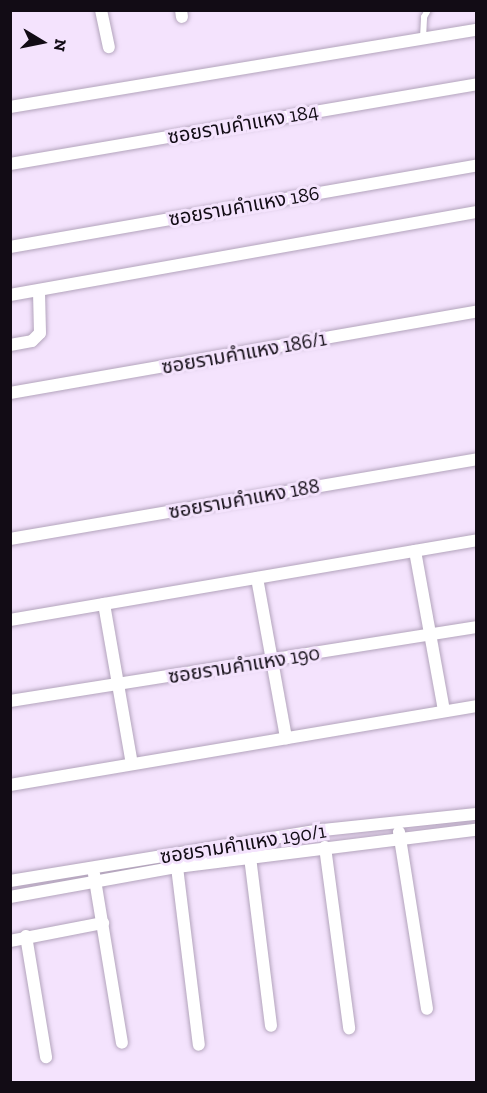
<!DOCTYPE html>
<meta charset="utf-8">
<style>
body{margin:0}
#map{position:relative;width:487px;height:1093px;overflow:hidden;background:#f4e3fd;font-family:"Zilla Slab","Noto Sans Thai",serif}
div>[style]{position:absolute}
.roads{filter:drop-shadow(0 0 2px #b3a4bc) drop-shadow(0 0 2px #b3a4bc)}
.service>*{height:6px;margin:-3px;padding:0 3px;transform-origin:3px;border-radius:3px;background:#fff}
.minor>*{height:12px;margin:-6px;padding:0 6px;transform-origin:6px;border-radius:6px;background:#fff}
span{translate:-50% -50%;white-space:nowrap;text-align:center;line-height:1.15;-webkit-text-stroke:6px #f4e3fd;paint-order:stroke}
.street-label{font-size:20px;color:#120c15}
.frame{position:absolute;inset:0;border:12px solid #120c15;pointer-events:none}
.north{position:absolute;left:12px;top:12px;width:60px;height:60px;-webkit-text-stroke:4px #f4e3fd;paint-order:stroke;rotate:100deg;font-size:16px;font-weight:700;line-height:24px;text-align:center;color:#120c15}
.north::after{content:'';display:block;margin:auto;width:21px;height:27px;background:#120c15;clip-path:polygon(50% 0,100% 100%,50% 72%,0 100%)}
</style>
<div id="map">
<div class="roads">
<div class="service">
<div style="left:423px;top:38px;width:21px;rotate:-87deg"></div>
<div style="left:424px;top:17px;width:8px;rotate:-60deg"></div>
</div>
<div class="minor">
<div style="left:101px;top:10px;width:38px;rotate:78deg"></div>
<div style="left:181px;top:10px;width:7px;rotate:82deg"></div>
<div style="left:10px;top:107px;width:472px;rotate:-9.4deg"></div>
<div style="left:10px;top:164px;width:473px;rotate:-9.7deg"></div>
<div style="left:10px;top:247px;width:473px;rotate:-9.9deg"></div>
<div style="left:10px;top:295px;width:473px;rotate:-10.1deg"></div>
<div style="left:10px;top:345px;width:22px;rotate:-10deg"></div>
<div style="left:32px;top:341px;width:11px;rotate:-45deg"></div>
<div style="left:40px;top:333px;width:41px;rotate:-91.4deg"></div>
<div style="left:10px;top:393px;width:473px;rotate:-9.9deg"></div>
<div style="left:10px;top:539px;width:473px;rotate:-9.7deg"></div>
<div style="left:415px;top:551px;width:162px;rotate:79.7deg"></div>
<div style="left:257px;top:578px;width:163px;rotate:79.7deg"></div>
<div style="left:104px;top:604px;width:162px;rotate:80.1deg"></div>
<div style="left:10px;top:620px;width:473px;rotate:-9.7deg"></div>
<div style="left:10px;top:701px;width:472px;rotate:-9deg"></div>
<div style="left:10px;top:785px;width:473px;rotate:-9.6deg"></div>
<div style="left:399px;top:832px;width:179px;rotate:81deg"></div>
<div style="left:325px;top:847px;width:183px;rotate:82.4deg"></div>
<div style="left:250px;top:857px;width:170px;rotate:82.9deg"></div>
<div style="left:177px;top:867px;width:179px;rotate:83deg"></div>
<div style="left:94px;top:874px;width:171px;rotate:80.6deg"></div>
<div style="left:10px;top:881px;width:317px;rotate:-9.3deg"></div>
<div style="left:323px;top:830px;width:154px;rotate:-6deg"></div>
<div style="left:10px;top:897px;width:170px;rotate:-10.2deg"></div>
<div style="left:177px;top:867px;width:301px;rotate:-7.1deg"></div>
<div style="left:26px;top:936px;width:123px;rotate:80.6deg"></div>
<div style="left:10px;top:941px;width:95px;rotate:-11deg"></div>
</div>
</div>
<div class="street-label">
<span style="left:243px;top:124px;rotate:-10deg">ซอยรามคำแหง 184</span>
<span style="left:244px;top:206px;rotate:-10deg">ซอยรามคำแหง 186</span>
<span style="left:244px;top:353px;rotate:-10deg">ซอยรามคำแหง 186/1</span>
<span style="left:244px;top:499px;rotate:-10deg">ซอยรามคำแหง 188</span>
<span style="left:244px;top:665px;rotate:-9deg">ซอยรามคำแหง 190</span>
<span style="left:243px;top:844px;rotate:-9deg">ซอยรามคำแหง 190/1</span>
</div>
<div class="frame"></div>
<div class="north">N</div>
</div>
